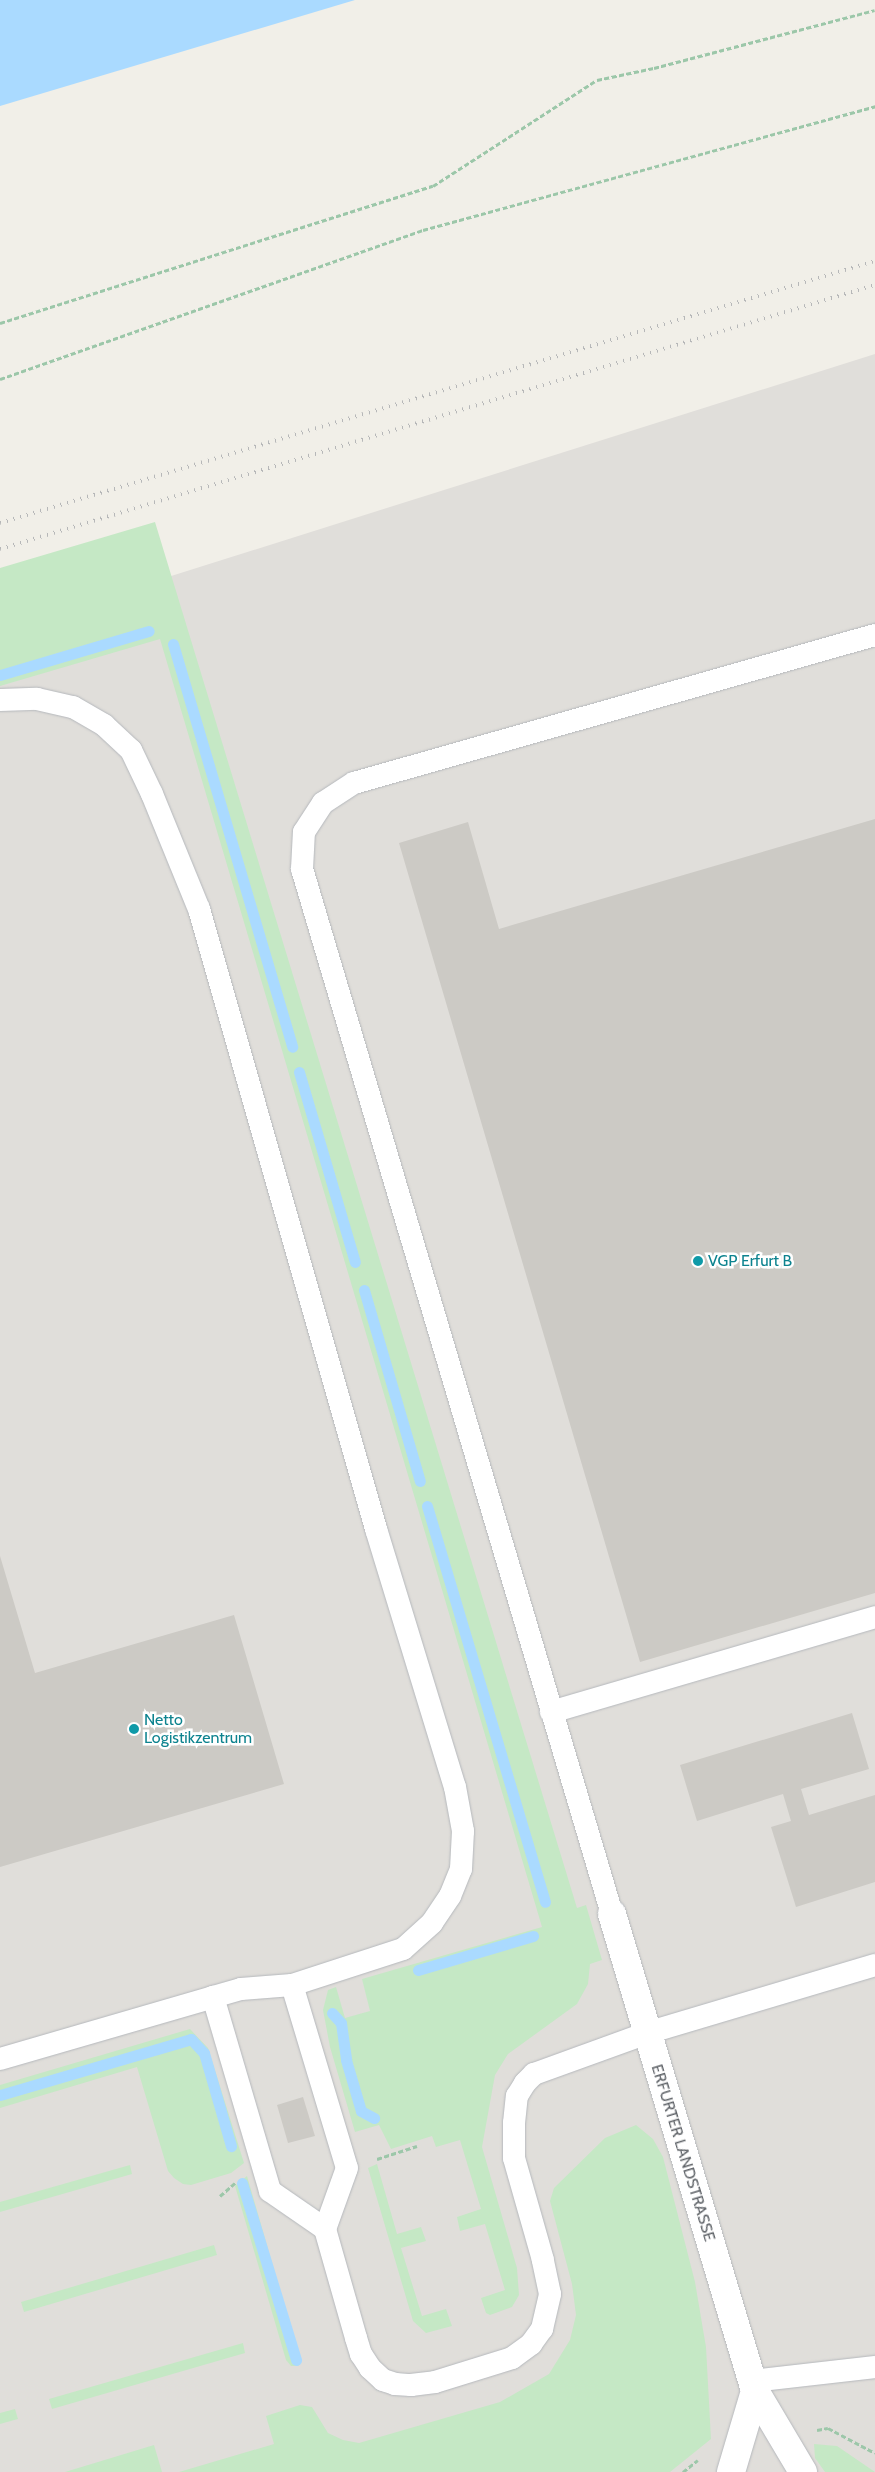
<!DOCTYPE html>
<style>
body{margin:0}
#map{position:relative;width:875px;height:2472px;overflow:hidden;background:#f1efe8;font-family:Cabin,sans-serif}
div>[style]{position:absolute}
.industrial>*{inset:0;background:#e0deda}
.green>*{inset:0;background:#c5e8c5}
.water>*{inset:0;background:#aadaff}
.stream>*{height:11px;margin:-5.5px;padding:0 5.5px;transform-origin:5.5px;border-radius:5.5px;background:#aadaff}
.building>*{inset:0;background:#cccac5}
.path>*{height:3px;margin-top:-1.5px;transform-origin:0;background:repeating-linear-gradient(90deg,#9cc7a9 0 5px,transparent 0 7.5px)}
.roads{filter:drop-shadow(0 0 1px #b5b8bc) drop-shadow(0 0 1px #b5b8bc)}
.lane>*{height:22px;margin:-11px;padding:0 11px;transform-origin:11px;border-radius:11px;background:#fff}
.street>*{height:28px;margin:-14px;padding:0 14px;transform-origin:14px;border-radius:14px;background:#fff}
.rail>*{height:4px;margin-top:-2px;transform-origin:0;background:repeating-linear-gradient(90deg,#b6b7b8 0 1px,transparent 0 7px)}
.dots>*{width:14px;height:14px;translate:-50% -50%;box-sizing:border-box;border:2px solid #fff;border-radius:50%}
span{translate:-50% -50%;white-space:nowrap;text-align:center;line-height:1.15;-webkit-text-stroke:5px #fff;paint-order:stroke}
.culture-label{font-size:16px;color:#0d838f}
.left{translate:0 -50%;text-align:left}
.street-label{font-size:16px;color:#5f6368}
</style>
<div id="map">
<div class="industrial">
<div style="clip-path:polygon(875px 354px,875px 2472px,0 2472px,0 630px)"></div>
</div>
<div class="green">
<div style="clip-path:polygon(155px 522px,577px 1908px,586px 1905px,602px 1960px,590px 1964px,588px 1984px,577px 2004px,508px 2054px,495px 2075px,482px 2147px,517px 2268px,519px 2295px,512px 2307px,490px 2315px,486px 2313px,481px 2298px,505px 2290px,485px 2224px,460px 2231px,457px 2217px,481px 2209px,460px 2140px,436px 2147px,432px 2136px,391px 2149px,379px 2125px,355px 2132px,330px 2047px,323px 2010px,328px 1990px,336px 1987px,345px 2018px,370px 2011px,362px 1979px,542px 1927px,160px 639px,0 686px,0 568px)"></div>
<div style="clip-path:polygon(190px 2029px,208px 2048px,244px 2163px,231px 2173px,191px 2185px,183px 2184px,174px 2178px,168px 2171px,137px 2067px,0 2108px,0 2085px)"></div>
<div style="clip-path:polygon(636px 2125px,653px 2139px,663px 2157px,695px 2282px,706px 2347px,711px 2439px,670px 2472px,179px 2472px,274px 2444px,266px 2416px,300px 2405px,312px 2407px,328px 2433px,343px 2440px,359px 2443px,500px 2402px,549px 2374px,570px 2340px,576px 2315px,572px 2284px,550px 2201px,554px 2188px,605px 2138px)"></div>
<div style="clip-path:polygon(377px 2164px,397px 2234px,421px 2227px,426px 2241px,401px 2248px,422px 2316px,446px 2309px,452px 2326px,426px 2333px,413px 2321px,368px 2168px)"></div>
<div style="clip-path:polygon(130px 2165px,132px 2174px,0 2212px,0 2202px)"></div>
<div style="clip-path:polygon(247px 2176px,301px 2363px,298px 2366px,291px 2366px,286px 2360px,235px 2186px)"></div>
<div style="clip-path:polygon(214px 2245px,217px 2255px,24px 2312px,21px 2302px)"></div>
<div style="clip-path:polygon(243px 2343px,245px 2353px,52px 2409px,49px 2399px)"></div>
<div style="clip-path:polygon(15px 2409px,18px 2419px,0 2424px,0 2413px)"></div>
<div style="clip-path:polygon(814px 2444px,837px 2446px,875px 2472px,825px 2472px,815px 2458px)"></div>
<div style="clip-path:polygon(154px 2445px,162px 2472px,65px 2472px)"></div>
</div>
<div class="water">
<div style="clip-path:polygon(0 0,355px 0,0 106px)"></div>
</div>
<div class="stream">
<div style="left:173px;top:644px;width:420px;rotate:73.5deg"></div>
<div style="left:0;top:675px;width:155px;rotate:-16.5deg"></div>
<div style="left:299px;top:1072px;width:198px;rotate:73.6deg"></div>
<div style="left:364px;top:1290px;width:199px;rotate:73.7deg"></div>
<div style="left:427px;top:1506px;width:413px;rotate:73.4deg"></div>
<div style="left:418px;top:1970px;width:120px;rotate:-16.5deg"></div>
<div style="left:332px;top:2013px;width:13px;rotate:48deg"></div>
<div style="left:341px;top:2023px;width:37px;rotate:82deg"></div>
<div style="left:346px;top:2060px;width:53px;rotate:73.6deg"></div>
<div style="left:361px;top:2111px;width:15px;rotate:28deg"></div>
<div style="left:0;top:2095px;width:199px;rotate:-16.3deg"></div>
<div style="left:191px;top:2039px;width:19px;rotate:47deg"></div>
<div style="left:204px;top:2053px;width:97px;rotate:73.8deg"></div>
<div style="left:242px;top:2183px;width:185px;rotate:73deg"></div>
</div>
<div class="building">
<div style="clip-path:polygon(875px 819px,875px 1593px,640px 1662px,399px 843px,468px 822px,499px 929px)"></div>
<div style="clip-path:polygon(0 1556px,35px 1673px,234px 1615px,284px 1784px,0 1867px)"></div>
<div style="clip-path:polygon(852px 1713px,869px 1769px,801px 1789px,809px 1815px,875px 1795px,875px 1882px,796px 1907px,771px 1827px,791px 1821px,783px 1794px,697px 1821px,680px 1765px)"></div>
<div style="clip-path:polygon(303px 2097px,315px 2136px,288px 2143px,277px 2105px)"></div>
</div>
<div class="path">
<div style="left:0;top:323px;width:454px;rotate:-17.6deg"></div>
<div style="left:433px;top:186px;width:195px;rotate:-32.9deg"></div>
<div style="left:597px;top:80px;width:58px;rotate:-11.9deg"></div>
<div style="left:654px;top:68px;width:228px;rotate:-14.7deg"></div>
<div style="left:0;top:379px;width:448px;rotate:-19.4deg"></div>
<div style="left:423px;top:230px;width:469px;rotate:-15.3deg"></div>
<div style="left:377px;top:2159px;width:42px;rotate:-18deg"></div>
<div style="left:220px;top:2196px;width:20px;rotate:-41deg"></div>
<div style="left:817px;top:2430px;width:11px;rotate:-10deg"></div>
<div style="left:828px;top:2428px;width:53px;rotate:28deg"></div>
<div style="left:683px;top:2472px;width:19px;rotate:-39deg"></div>
</div>
<div class="roads">
<div class="lane">
<div style="left:0;top:700px;width:37px;rotate:-2deg"></div>
<div style="left:37px;top:699px;width:37px;rotate:13deg"></div>
<div style="left:73px;top:707px;width:36px;rotate:30deg"></div>
<div style="left:104px;top:725px;width:37px;rotate:43deg"></div>
<div style="left:131px;top:750px;width:49px;rotate:64.5deg"></div>
<div style="left:152px;top:794px;width:124px;rotate:67.8deg"></div>
<div style="left:199px;top:909px;width:645px;rotate:74.07deg"></div>
<div style="left:376px;top:1529px;width:270px;rotate:73deg"></div>
<div style="left:455px;top:1787px;width:45px;rotate:79.7deg"></div>
<div style="left:463px;top:1831px;width:38px;rotate:93deg"></div>
<div style="left:461px;top:1869px;width:29px;rotate:112deg"></div>
<div style="left:450px;top:1896px;width:32px;rotate:124deg"></div>
<div style="left:432px;top:1923px;width:39px;rotate:138deg"></div>
<div style="left:403px;top:1949px;width:117px;rotate:162deg"></div>
<div style="left:292px;top:1985px;width:191px;rotate:73.3deg"></div>
<div style="left:347px;top:2168px;width:65px;rotate:109.8deg"></div>
<div style="left:325px;top:2229px;width:113px;rotate:74.1deg"></div>
<div style="left:356px;top:2338px;width:17px;rotate:73deg"></div>
<div style="left:361px;top:2354px;width:17px;rotate:57deg"></div>
<div style="left:370px;top:2368px;width:18px;rotate:43deg"></div>
<div style="left:383px;top:2380px;width:13px;rotate:18deg"></div>
<div style="left:395px;top:2384px;width:16px;rotate:4deg"></div>
<div style="left:411px;top:2385px;width:24px;rotate:-7deg"></div>
<div style="left:435px;top:2382px;width:81px;rotate:-17.3deg"></div>
<div style="left:512px;top:2358px;width:24px;rotate:-36deg"></div>
<div style="left:531px;top:2344px;width:19px;rotate:-54deg"></div>
<div style="left:542px;top:2329px;width:36px;rotate:-77deg"></div>
<div style="left:550px;top:2294px;width:35px;rotate:-102deg"></div>
<div style="left:543px;top:2260px;width:106px;rotate:-105.9deg"></div>
<div style="left:514px;top:2158px;width:35px;rotate:-90deg"></div>
<div style="left:514px;top:2123px;width:27px;rotate:-84deg"></div>
<div style="left:517px;top:2096px;width:15px;rotate:-58deg"></div>
<div style="left:525px;top:2083px;width:13px;rotate:-45deg"></div>
<div style="left:534px;top:2074px;width:120px;rotate:-19.9deg"></div>
<div style="left:647px;top:2033px;width:238px;rotate:-16.6deg"></div>
<div style="left:551px;top:1712px;width:338px;rotate:-16.3deg"></div>
<div style="left:612px;top:1914px;width:1090px;rotate:-106.52deg"></div>
<div style="left:302px;top:869px;width:37px;rotate:-87deg"></div>
<div style="left:304px;top:832px;width:35px;rotate:-57deg"></div>
<div style="left:323px;top:803px;width:37px;rotate:-33deg"></div>
<div style="left:354px;top:783px;width:542px;rotate:-15.86deg"></div>
<div style="left:213px;top:1997px;width:29px;rotate:-16deg"></div>
<div style="left:241px;top:1989px;width:51px;rotate:-4.5deg"></div>
<div style="left:0;top:2059px;width:222px;rotate:-16.2deg"></div>
<div style="left:213px;top:1997px;width:202px;rotate:73.6deg"></div>
<div style="left:270px;top:2191px;width:67px;rotate:34.6deg"></div>
<div style="left:752px;top:2381px;width:124px;rotate:-6.5deg"></div>
</div>
<div class="street">
<div style="left:612px;top:1914px;width:498px;rotate:73.3deg"></div>
<div style="left:755px;top:2391px;width:94px;rotate:59.3deg"></div>
<div style="left:731px;top:2472px;width:84px;rotate:-73.5deg"></div>
</div>
</div>
<div class="rail">
<div style="left:0;top:523px;width:913px;rotate:-16.67deg"></div>
<div style="left:0;top:549px;width:914px;rotate:-16.79deg"></div>
</div>
<div class="dots">
<div style="left:698px;top:1261px;background:#0f9aa8"></div>
<div style="left:134px;top:1729px;background:#0f9aa8"></div>
</div>
<div class="culture-label">
<span class="left" style="left:708px;top:1261px">VGP Erfurt B</span>
<span class="left" style="left:144px;top:1729px">Netto<br>Logistikzentrum</span>
</div>
<div class="street-label">
<span style="left:683px;top:2153px;rotate:73deg">ERFURTER LANDSTRASSE</span>
</div>
</div>
